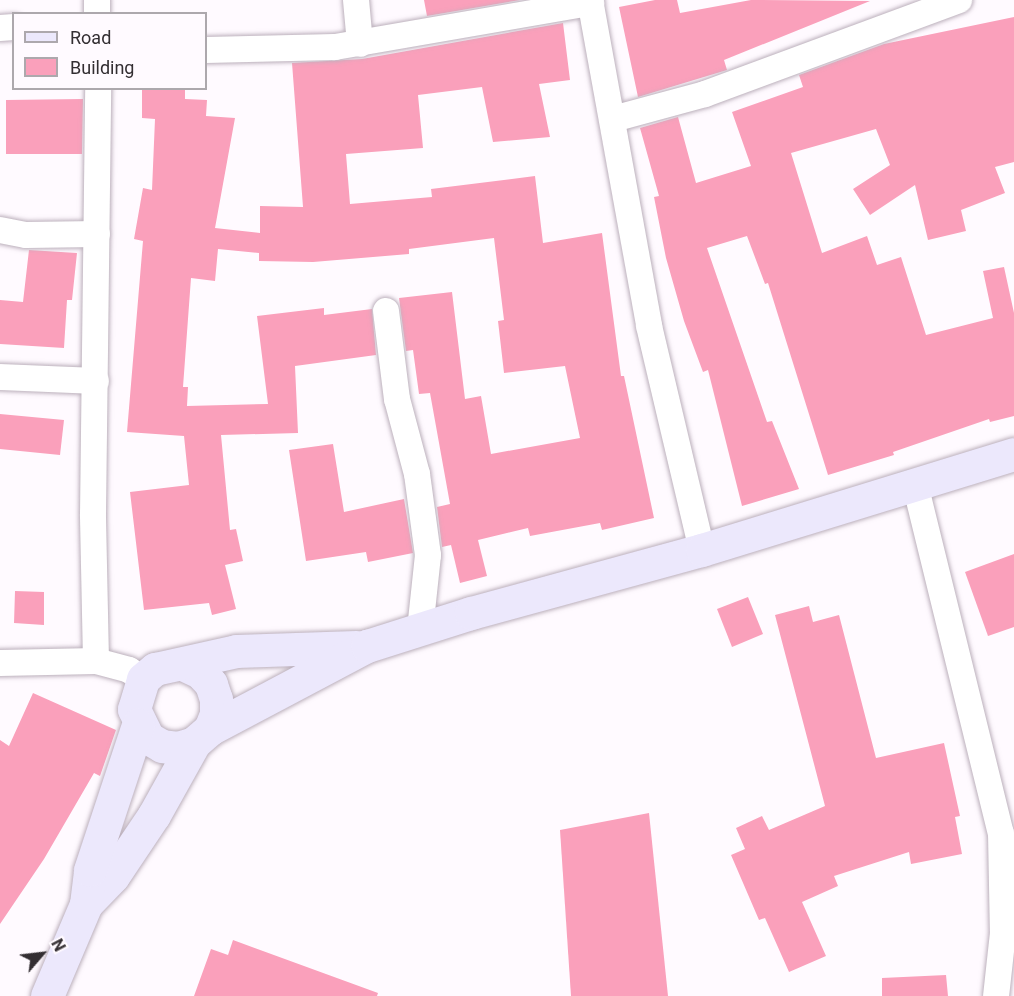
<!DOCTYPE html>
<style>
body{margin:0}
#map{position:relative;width:1014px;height:996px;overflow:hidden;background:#fffaff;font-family:Roboto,sans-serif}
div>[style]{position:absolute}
.building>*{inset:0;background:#faa0bb}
.roads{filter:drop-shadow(0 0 2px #bcb0bc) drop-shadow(0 0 2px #bcb0bc)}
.street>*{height:26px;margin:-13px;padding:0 13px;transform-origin:13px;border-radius:13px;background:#fff}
.secondary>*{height:33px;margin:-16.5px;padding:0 16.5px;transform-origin:16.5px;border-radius:16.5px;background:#ece8fc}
span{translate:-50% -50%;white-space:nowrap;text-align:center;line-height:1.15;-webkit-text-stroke:4.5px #fffaff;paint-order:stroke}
.legend{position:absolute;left:12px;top:12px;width:195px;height:78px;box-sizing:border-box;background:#fffaff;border:2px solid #ada8ad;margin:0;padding:8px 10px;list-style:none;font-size:18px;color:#332e32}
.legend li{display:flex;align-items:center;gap:12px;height:30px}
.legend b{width:30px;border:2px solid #ada8ad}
.north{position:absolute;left:12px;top:924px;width:60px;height:60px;-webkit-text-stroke:4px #fffaff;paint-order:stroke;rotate:62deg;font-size:16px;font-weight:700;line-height:24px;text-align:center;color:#332e32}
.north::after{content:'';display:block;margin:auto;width:21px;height:27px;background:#332e32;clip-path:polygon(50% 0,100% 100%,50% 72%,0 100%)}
</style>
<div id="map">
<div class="building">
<div style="clip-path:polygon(424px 0,520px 0,427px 16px)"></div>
<div style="clip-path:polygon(655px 0,677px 0,680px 13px,751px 0,870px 1px,724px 60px,727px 70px,638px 97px,619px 7px)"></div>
<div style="clip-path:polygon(1014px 17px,1014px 162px,995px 167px,1005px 193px,961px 210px,966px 231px,928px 240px,915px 185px,870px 215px,853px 189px,890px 165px,876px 129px,791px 153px,822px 253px,867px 236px,877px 265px,901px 257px,926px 335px,993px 318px,983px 271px,1004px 267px,1014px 313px,1014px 416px,990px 422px,989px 419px,893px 452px,894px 455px,828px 475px,768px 283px,765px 284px,747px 236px,707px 248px,767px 422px,772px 421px,799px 489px,742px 506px,708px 370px,703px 372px,684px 321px,666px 258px,654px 197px,659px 196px,640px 128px,678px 117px,696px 183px,751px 166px,732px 112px,803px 87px,799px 75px,884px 44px)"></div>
<div style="clip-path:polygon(563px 23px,570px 80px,539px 84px,550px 137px,493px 142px,482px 87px,418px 95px,423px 148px,346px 154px,350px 204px,432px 197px,431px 189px,535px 176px,543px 243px,602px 233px,621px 376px,624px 376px,654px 518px,602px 530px,600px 523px,530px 536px,528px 528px,478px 540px,487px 576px,460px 583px,451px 545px,442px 547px,437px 507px,450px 504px,430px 393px,419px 394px,413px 350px,406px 351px,399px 298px,452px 292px,465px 399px,481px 396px,491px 454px,580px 438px,565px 366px,504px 373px,498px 321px,504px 320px,494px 238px,409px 249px,409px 254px,313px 262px,259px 261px,259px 253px,218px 249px,215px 281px,191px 278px,183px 387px,188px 387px,187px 406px,268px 404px,257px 316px,324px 308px,324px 315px,372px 309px,376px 355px,295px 366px,298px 433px,221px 435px,230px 530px,236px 529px,243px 561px,225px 565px,236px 609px,212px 615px,209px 603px,144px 610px,130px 492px,189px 485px,184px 436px,127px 432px,143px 241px,134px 239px,143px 188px,152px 190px,155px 119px,142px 118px,142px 88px,185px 88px,185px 99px,207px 100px,206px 116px,235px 118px,215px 228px,260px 233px,260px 206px,303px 207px,292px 63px,362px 59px)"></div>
<div style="clip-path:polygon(83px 99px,82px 154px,6px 154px,6px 100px)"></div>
<div style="clip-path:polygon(29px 250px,77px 253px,72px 300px,67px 300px,64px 348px,0 344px,0 300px,23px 302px)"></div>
<div style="clip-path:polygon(0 414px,64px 420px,60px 455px,0 449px)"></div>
<div style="clip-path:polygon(333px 444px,344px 512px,404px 499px,413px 553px,368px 562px,366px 552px,306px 561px,289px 450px)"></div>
<div style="clip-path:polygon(1014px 554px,1014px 627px,988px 636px,965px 572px)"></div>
<div style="clip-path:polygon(15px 591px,44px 592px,44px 625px,14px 623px)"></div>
<div style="clip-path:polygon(748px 597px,763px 634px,732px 647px,717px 609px)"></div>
<div style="clip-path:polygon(809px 606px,813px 622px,839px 615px,876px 758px,944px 743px,960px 816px,955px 817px,962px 854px,911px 864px,909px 852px,834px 876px,838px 886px,802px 902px,826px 956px,789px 972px,765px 918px,759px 920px,731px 855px,745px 849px,736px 828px,762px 816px,769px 830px,825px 806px,775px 615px)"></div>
<div style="clip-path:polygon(33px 693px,116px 730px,100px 776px,94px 773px,44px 859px,0 924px,0 740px,9px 746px)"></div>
<div style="clip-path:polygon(649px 813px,668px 996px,571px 996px,560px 830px)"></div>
<div style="clip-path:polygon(233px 940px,378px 993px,377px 996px,194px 996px,211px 949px,228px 955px)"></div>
<div style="clip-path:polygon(946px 975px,948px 996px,882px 996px,882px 978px)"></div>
</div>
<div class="roads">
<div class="street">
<div style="left:356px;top:0;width:44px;rotate:84.8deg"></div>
<div style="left:590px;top:0;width:331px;rotate:79.7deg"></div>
<div style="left:649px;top:326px;width:230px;rotate:76.7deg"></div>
<div style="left:97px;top:14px;width:14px;rotate:-90deg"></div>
<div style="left:0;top:28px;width:14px;rotate:-4deg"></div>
<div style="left:206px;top:50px;width:129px;rotate:-1.3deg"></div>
<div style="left:335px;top:47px;width:260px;rotate:-9.8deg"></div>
<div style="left:613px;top:119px;width:95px;rotate:-15.2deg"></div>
<div style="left:705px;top:94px;width:271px;rotate:-20.3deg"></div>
<div style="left:0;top:230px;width:26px;rotate:11deg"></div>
<div style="left:26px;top:235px;width:71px;rotate:-0.8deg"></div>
<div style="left:386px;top:311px;width:89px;rotate:82.9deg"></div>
<div style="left:397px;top:399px;width:78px;rotate:75.1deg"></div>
<div style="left:417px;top:474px;width:82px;rotate:82.3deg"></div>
<div style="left:428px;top:555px;width:75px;rotate:96.1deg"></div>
<div style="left:0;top:377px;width:96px;rotate:2.4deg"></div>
<div style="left:915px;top:484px;width:359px;rotate:76.2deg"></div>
<div style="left:1001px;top:833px;width:100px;rotate:88.9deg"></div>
<div style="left:1003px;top:933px;width:63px;rotate:96.3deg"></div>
<div style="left:96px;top:661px;width:147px;rotate:-91.2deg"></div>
<div style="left:93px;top:514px;width:426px;rotate:-89.3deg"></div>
<div style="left:0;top:663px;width:96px;rotate:-1.2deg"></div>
<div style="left:96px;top:661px;width:34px;rotate:15deg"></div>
<div style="left:129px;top:670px;width:17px;rotate:33deg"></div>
</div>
<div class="secondary">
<div style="left:185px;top:665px;width:17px;rotate:25deg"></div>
<div style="left:200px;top:672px;width:16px;rotate:47deg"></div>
<div style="left:211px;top:684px;width:16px;rotate:72deg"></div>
<div style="left:216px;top:699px;width:15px;rotate:90deg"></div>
<div style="left:216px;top:714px;width:16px;rotate:112deg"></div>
<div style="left:210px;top:729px;width:21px;rotate:139deg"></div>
<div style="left:194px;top:743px;width:17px;rotate:163deg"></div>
<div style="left:178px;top:748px;width:16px;rotate:-173deg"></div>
<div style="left:162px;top:746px;width:16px;rotate:-150deg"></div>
<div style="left:148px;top:738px;width:32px;rotate:-116deg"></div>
<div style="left:134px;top:709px;width:31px;rotate:-73deg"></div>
<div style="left:143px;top:679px;width:16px;rotate:-40deg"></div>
<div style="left:155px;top:669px;width:83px;rotate:-12.5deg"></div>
<div style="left:236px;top:651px;width:120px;rotate:-1.9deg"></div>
<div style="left:210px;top:729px;width:178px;rotate:-27.9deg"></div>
<div style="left:367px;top:646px;width:109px;rotate:-17.6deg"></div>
<div style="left:471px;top:613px;width:239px;rotate:-15.3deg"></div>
<div style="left:702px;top:550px;width:326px;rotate:-17.1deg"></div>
<div style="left:86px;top:904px;width:39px;rotate:-46deg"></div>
<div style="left:113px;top:876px;width:73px;rotate:-56.1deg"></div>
<div style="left:154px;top:815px;width:82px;rotate:-60.9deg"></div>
<div style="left:47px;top:996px;width:100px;rotate:-67deg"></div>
<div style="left:86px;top:904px;width:34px;rotate:-83deg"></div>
<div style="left:90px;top:870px;width:153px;rotate:-71.7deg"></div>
</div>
</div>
<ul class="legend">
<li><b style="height:8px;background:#ece8fc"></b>Road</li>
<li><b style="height:16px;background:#faa0bb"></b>Building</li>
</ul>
<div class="north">N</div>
</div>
